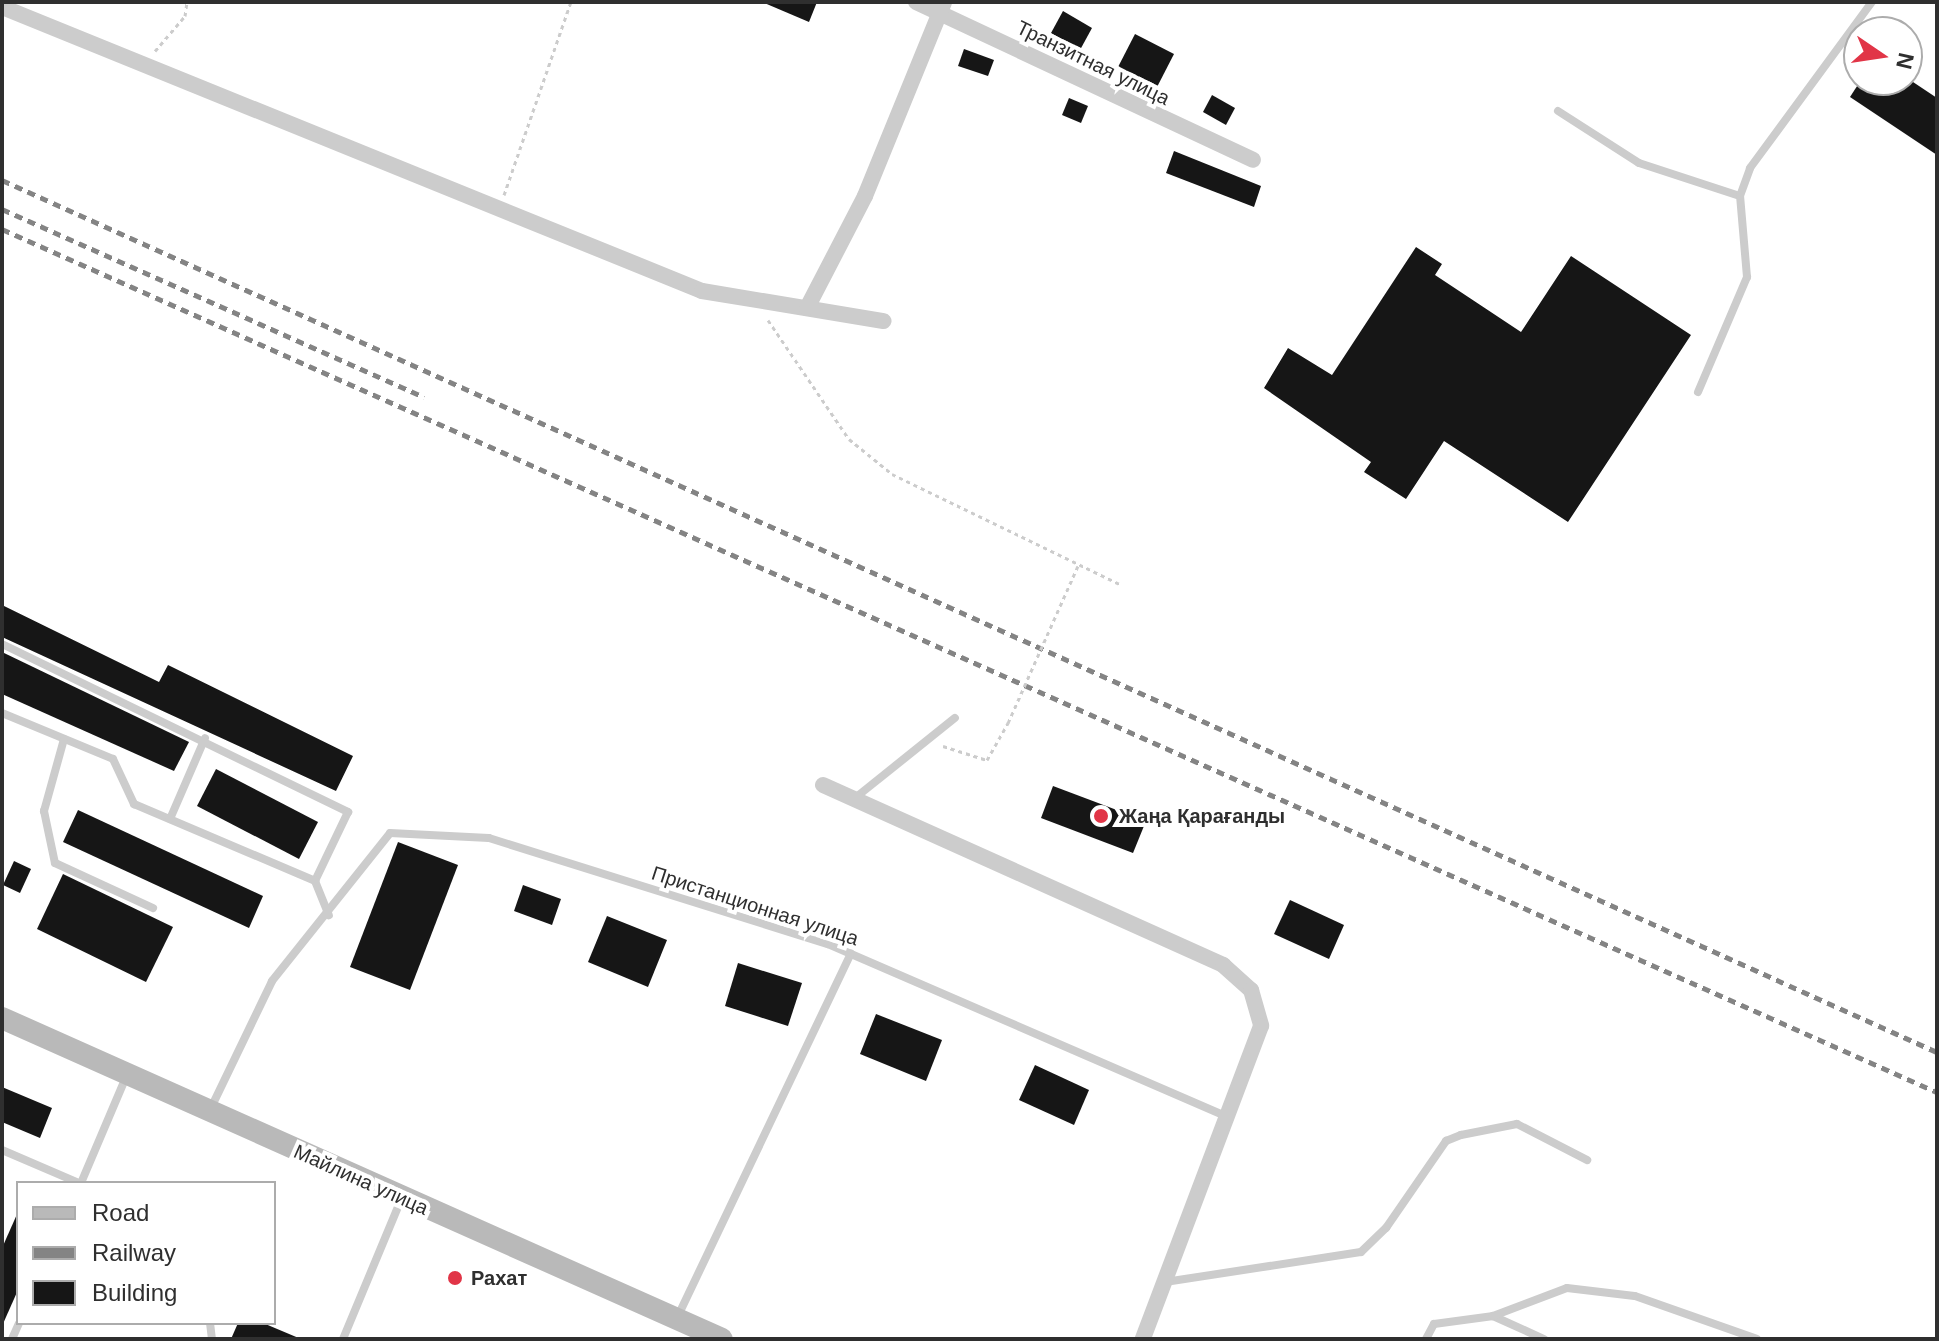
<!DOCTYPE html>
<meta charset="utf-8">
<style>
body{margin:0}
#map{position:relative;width:1939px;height:1341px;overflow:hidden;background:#fff;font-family:Arial,sans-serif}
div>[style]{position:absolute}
.building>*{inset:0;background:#161616}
.path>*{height:3px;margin-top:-1.5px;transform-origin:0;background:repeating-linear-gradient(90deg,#ccc 0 4px,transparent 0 8px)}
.lane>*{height:8px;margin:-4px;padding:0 4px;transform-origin:4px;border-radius:4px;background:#ccc}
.street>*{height:16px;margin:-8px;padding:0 8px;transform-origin:8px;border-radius:8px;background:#ccc}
.secondary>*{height:22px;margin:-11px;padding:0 11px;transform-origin:11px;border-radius:11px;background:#b9b9b9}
.rail>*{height:5px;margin-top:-2.5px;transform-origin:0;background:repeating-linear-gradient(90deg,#848484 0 8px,transparent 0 14px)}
.path-bridge>*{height:3px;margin-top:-1.5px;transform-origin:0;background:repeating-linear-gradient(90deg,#ccc 0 4px,transparent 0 8px)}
.dots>*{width:22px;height:22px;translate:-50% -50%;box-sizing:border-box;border:4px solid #fff;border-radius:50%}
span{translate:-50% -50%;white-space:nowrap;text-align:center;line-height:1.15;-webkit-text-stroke:8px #fff;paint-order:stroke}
.street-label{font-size:20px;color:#2f2f2f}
.poi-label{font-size:20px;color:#2f2f2f;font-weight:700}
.left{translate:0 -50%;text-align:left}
.frame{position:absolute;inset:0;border:4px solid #2f2f2f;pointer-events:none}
.legend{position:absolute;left:16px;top:1181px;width:260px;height:144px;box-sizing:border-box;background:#fff;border:2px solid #acacac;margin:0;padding:10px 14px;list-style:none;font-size:24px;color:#2f2f2f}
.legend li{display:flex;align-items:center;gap:16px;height:40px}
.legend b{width:40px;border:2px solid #acacac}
.north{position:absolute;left:1843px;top:16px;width:80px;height:80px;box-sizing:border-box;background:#fff;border:2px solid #acacac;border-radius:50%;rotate:103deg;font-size:22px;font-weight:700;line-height:32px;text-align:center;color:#2f2f2f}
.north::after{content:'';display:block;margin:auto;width:28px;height:36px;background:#e13547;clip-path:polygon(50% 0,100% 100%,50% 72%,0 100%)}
</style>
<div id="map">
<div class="building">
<div style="clip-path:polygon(762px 2px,817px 2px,809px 22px)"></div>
<div style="clip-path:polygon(1063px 11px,1092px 28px,1080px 50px,1051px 33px)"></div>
<div style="clip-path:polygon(1135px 34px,1174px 54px,1156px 89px,1117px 69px)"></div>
<div style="clip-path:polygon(964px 49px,994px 60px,988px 76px,958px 66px)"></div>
<div style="clip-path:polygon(1861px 80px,1910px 80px,1937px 98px,1937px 155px,1850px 97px)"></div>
<div style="clip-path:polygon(1212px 95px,1235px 108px,1226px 125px,1203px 112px)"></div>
<div style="clip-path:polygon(1069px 98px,1088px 106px,1081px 123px,1062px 115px)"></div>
<div style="clip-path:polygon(1174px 151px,1261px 186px,1254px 207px,1166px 173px)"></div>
<div style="clip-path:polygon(1416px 247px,1442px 264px,1435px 275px,1521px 332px,1571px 256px,1691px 335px,1568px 522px,1444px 441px,1406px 499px,1364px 472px,1371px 462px,1264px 388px,1288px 348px,1332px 375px)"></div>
<div style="clip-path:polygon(2px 605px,159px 682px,168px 665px,353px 756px,336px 791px,2px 637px)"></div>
<div style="clip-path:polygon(2px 652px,189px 742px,174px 771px,2px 694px)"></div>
<div style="clip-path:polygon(216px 769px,318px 822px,299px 859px,197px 806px)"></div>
<div style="clip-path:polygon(1053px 786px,1146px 821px,1133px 853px,1041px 818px)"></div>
<div style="clip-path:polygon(78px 810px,263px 896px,249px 928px,63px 842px)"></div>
<div style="clip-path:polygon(398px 842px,458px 865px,410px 990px,350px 967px)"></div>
<div style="clip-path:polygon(14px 861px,31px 869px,20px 893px,3px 885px)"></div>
<div style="clip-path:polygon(63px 874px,173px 927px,146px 982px,37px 929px)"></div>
<div style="clip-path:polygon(523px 885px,561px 899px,552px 925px,514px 911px)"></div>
<div style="clip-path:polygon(1290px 900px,1344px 925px,1329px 959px,1274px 934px)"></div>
<div style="clip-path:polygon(607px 916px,667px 940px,648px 987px,588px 962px)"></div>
<div style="clip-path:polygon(738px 963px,802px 983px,788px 1026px,725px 1006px)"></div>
<div style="clip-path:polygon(876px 1014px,942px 1040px,926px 1081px,860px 1054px)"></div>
<div style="clip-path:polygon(1035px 1065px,1089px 1090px,1074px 1125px,1019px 1100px)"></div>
<div style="clip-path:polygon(2px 1087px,52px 1108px,40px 1138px,2px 1122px)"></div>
<div style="clip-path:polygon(18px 1212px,18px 1290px,2px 1326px,2px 1248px)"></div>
<div style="clip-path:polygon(238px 1323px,263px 1323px,301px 1339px,231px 1339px)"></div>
</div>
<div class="path">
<div style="left:155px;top:51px;width:46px;rotate:-49.4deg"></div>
<div style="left:185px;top:16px;width:14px;rotate:-82deg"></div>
<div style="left:504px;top:195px;width:204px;rotate:-70.9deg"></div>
<div style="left:768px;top:320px;width:144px;rotate:55.8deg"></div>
<div style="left:849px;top:439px;width:55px;rotate:39.1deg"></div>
<div style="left:892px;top:474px;width:253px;rotate:25.8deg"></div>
<div style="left:943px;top:746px;width:46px;rotate:17.7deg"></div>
<div style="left:987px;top:760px;width:43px;rotate:-60.4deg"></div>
</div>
<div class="lane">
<div style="left:1558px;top:111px;width:96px;rotate:32.7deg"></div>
<div style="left:1639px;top:163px;width:106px;rotate:18.1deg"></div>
<div style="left:1698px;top:392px;width:125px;rotate:-66.9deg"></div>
<div style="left:1747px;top:277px;width:81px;rotate:-94.9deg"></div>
<div style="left:1740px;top:196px;width:30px;rotate:-70deg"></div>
<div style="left:1750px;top:168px;width:206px;rotate:-53.7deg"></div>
<div style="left:2px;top:644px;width:385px;rotate:25.9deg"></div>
<div style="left:348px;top:812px;width:76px;rotate:115.6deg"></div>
<div style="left:2px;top:713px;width:120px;rotate:22.5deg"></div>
<div style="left:113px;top:759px;width:50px;rotate:65deg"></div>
<div style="left:134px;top:804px;width:197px;rotate:23deg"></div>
<div style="left:315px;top:881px;width:37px;rotate:68deg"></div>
<div style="left:64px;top:739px;width:75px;rotate:105.5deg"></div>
<div style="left:44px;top:811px;width:53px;rotate:78.1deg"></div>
<div style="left:55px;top:863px;width:108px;rotate:24.7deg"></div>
<div style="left:855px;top:798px;width:128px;rotate:-38.7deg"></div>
<div style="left:170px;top:819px;width:88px;rotate:-66.6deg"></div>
<div style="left:210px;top:1110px;width:143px;rotate:-64.3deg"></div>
<div style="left:272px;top:981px;width:189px;rotate:-51.4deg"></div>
<div style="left:390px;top:833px;width:99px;rotate:2.9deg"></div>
<div style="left:489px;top:838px;width:355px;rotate:17.4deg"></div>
<div style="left:828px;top:944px;width:435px;rotate:23.4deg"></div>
<div style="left:2px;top:1150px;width:84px;rotate:23.2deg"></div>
<div style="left:81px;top:1183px;width:115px;rotate:-67deg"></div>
<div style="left:1165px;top:1282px;width:198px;rotate:-8.7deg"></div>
<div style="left:1361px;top:1252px;width:35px;rotate:-44deg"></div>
<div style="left:1386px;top:1228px;width:106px;rotate:-55.4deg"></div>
<div style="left:1446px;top:1141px;width:16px;rotate:-22deg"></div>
<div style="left:1461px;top:1135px;width:57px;rotate:-11.1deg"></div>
<div style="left:1517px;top:1124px;width:79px;rotate:27.2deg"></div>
<div style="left:1493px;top:1316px;width:56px;rotate:24.3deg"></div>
<div style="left:677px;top:1318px;width:404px;rotate:-64.5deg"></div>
<div style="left:210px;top:1323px;width:16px;rotate:83deg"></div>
<div style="left:12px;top:1339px;width:17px;rotate:-66deg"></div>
<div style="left:343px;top:1339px;width:151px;rotate:-67.4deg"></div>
<div style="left:1426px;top:1339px;width:17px;rotate:-62deg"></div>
<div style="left:1434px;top:1324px;width:60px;rotate:-7.7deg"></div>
<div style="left:1493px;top:1316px;width:79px;rotate:-20.7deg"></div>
<div style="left:1567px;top:1288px;width:68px;rotate:6.7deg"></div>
<div style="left:1635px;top:1296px;width:129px;rotate:19.4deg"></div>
</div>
<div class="street">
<div style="left:916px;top:2px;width:372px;rotate:25.1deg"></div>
<div style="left:2px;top:7px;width:755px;rotate:22.08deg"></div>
<div style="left:702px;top:291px;width:184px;rotate:9.4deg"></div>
<div style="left:807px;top:308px;width:126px;rotate:-62.6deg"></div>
<div style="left:865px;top:196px;width:209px;rotate:-67.8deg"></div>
<div style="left:823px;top:785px;width:439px;rotate:24.2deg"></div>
<div style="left:1223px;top:965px;width:38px;rotate:42deg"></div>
<div style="left:1251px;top:990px;width:37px;rotate:74deg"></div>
<div style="left:1261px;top:1026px;width:335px;rotate:110.7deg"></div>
</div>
<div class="secondary">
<div style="left:2px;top:1018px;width:788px;rotate:24.03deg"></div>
</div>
<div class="rail">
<div style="left:2px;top:180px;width:2122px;rotate:24.26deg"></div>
<div style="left:2px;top:209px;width:462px;rotate:24deg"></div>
<div style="left:2px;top:229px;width:2119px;rotate:24.04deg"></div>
</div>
<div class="path-bridge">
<div style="left:1008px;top:723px;width:172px;rotate:-66deg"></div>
</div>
<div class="dots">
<div style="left:1101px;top:816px;background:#e13547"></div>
<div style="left:455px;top:1278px;background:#e13547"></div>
</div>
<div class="street-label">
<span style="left:1093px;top:63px;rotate:26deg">Транзитная улица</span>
<span style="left:755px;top:906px;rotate:18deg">Пристанционная улица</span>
<span style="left:361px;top:1180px;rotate:24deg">Майлина улица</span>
</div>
<div class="poi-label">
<span class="left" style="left:1119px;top:816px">Жаңа Қарағанды</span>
<span class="left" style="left:471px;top:1278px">Рахат</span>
</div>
<div class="frame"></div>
<ul class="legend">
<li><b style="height:10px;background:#b9b9b9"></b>Road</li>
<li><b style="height:10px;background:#848484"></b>Railway</li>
<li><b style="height:22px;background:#161616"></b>Building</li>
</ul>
<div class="north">N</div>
</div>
